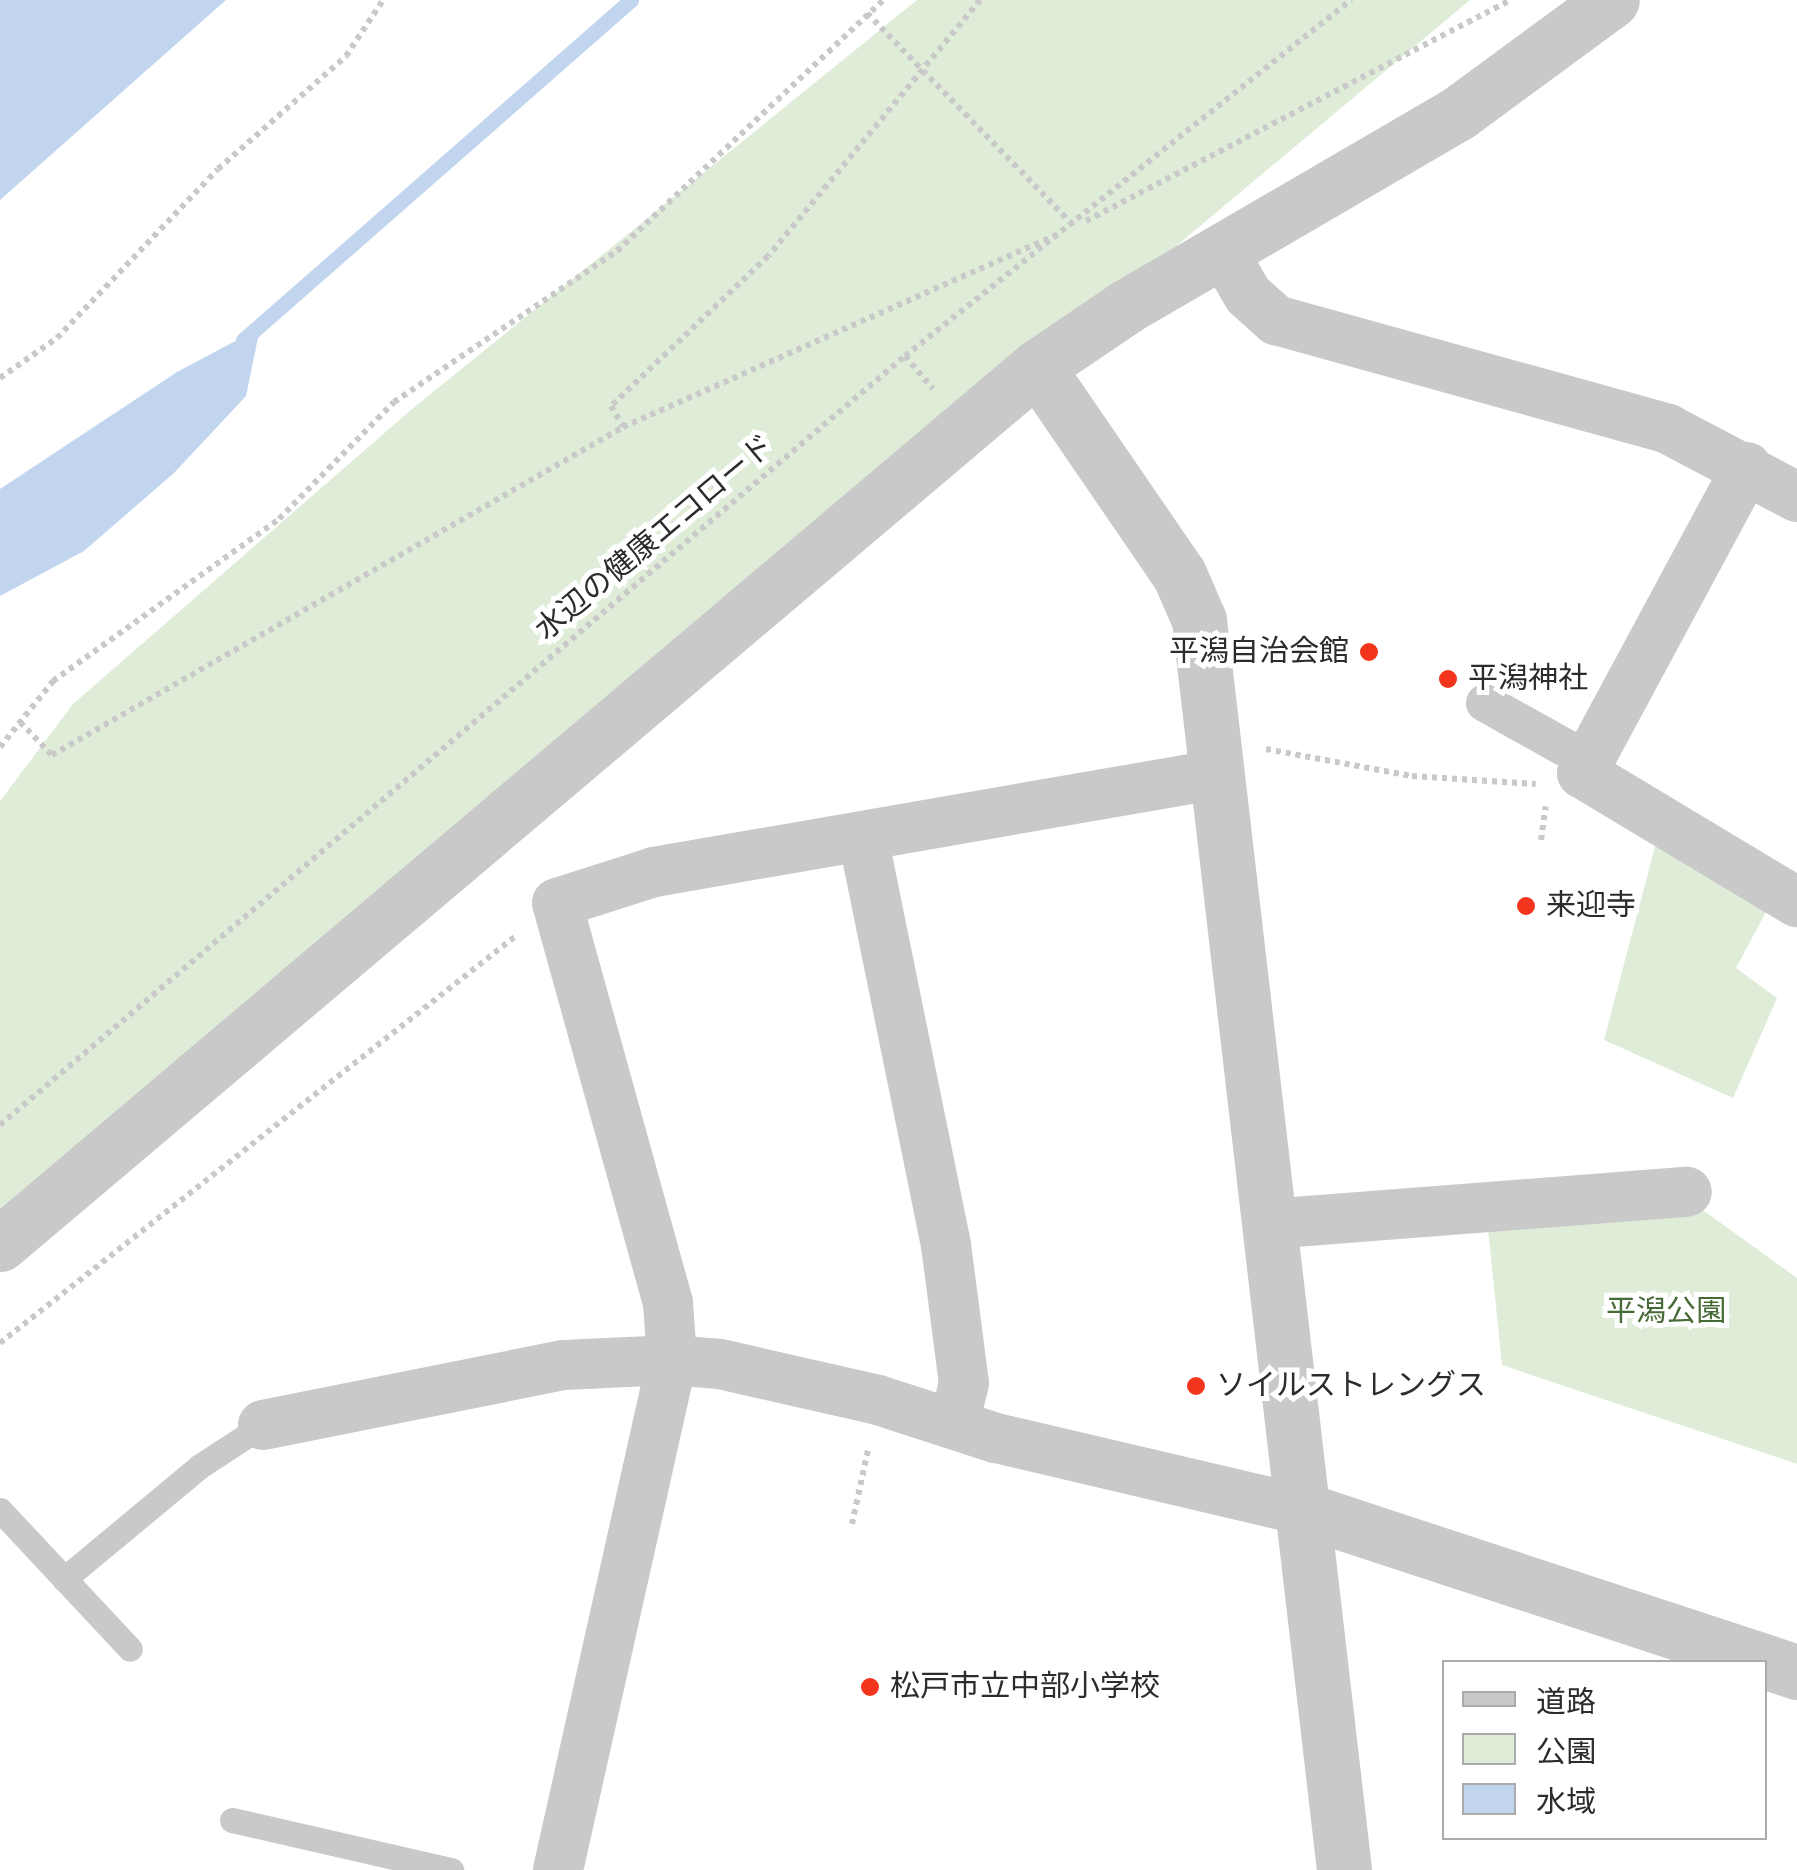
<!DOCTYPE html>
<meta charset="utf-8">
<style>
body{margin:0}
#map{position:relative;width:1797px;height:1870px;overflow:hidden;background:#fff;font-family:"Varela Round","Noto Sans JP",sans-serif}
div>[style]{position:absolute}
.green>*{inset:0;background:#dfecd8}
.water>*{inset:0;background:#c2d5ee}
.stream>*{height:15px;margin:-7.5px;padding:0 7.5px;transform-origin:7.5px;border-radius:7.5px;background:#c2d5ee}
.path>*{height:6px;margin-top:-3px;transform-origin:0;background:repeating-linear-gradient(90deg,#c9c9c9 0 5px,transparent 0 10px)}
.service>*{height:25px;margin:-12.5px;padding:0 12.5px;transform-origin:12.5px;border-radius:12.5px;background:#c9c9c9}
.pedestrian>*{height:38px;margin:-19px;padding:0 19px;transform-origin:19px;border-radius:19px;background:#c9c9c9}
.minor>*{height:50px;margin:-25px;padding:0 25px;transform-origin:25px;border-radius:25px;background:#c9c9c9}
.tertiary>*{height:55px;margin:-27.5px;padding:0 27.5px;transform-origin:27.5px;border-radius:27.5px;background:#c9c9c9}
.dots>*{width:28px;height:28px;translate:-50% -50%;box-sizing:border-box;border:5px solid #fff;border-radius:50%}
span{translate:-50% -50%;white-space:nowrap;text-align:center;line-height:1.15;-webkit-text-stroke:10px #fff;paint-order:stroke}
.street-label{font-size:30px;color:#2c2c2c}
.poi-label{font-size:30px;color:#2c2c2c}
.right{translate:-100% -50%;text-align:right}
.left{translate:0 -50%;text-align:left}
.park-label{font-size:30px;color:#466b36}
.legend{position:absolute;left:1442px;top:1660px;width:325px;height:180px;box-sizing:border-box;background:#fff;border:2px solid #ababab;margin:0;padding:12px 18px;list-style:none;font-size:30px;color:#2c2c2c}
.legend li{display:flex;align-items:center;gap:20px;height:50px}
.legend b{width:50px;border:2px solid #ababab}
</style>
<div id="map">
<div class="green">
<div style="clip-path:polygon(917px 0,1470px 0,0 1231px,0 801px,73px 704px,412px 409px)"></div>
<div style="clip-path:polygon(1657px 839px,1766px 912px,1736px 968px,1777px 998px,1733px 1098px,1604px 1040px)"></div>
<div style="clip-path:polygon(1700px 1208px,1797px 1278px,1797px 1464px,1502px 1365px,1487px 1219px)"></div>
</div>
<div class="water">
<div style="clip-path:polygon(0 0,226px 0,0 200px)"></div>
<div style="clip-path:polygon(260px 328px,246px 396px,174px 473px,84px 551px,0 596px,0 489px,177px 372px)"></div>
</div>
<div class="stream">
<div style="left:243px;top:340px;width:516px;rotate:-41.23deg"></div>
</div>
<div class="path">
<div style="left:980px;top:0;width:332px;rotate:129.6deg"></div>
<div style="left:768px;top:256px;width:217px;rotate:136.3deg"></div>
<div style="left:611px;top:406px;width:24px;rotate:60deg"></div>
<div style="left:623px;top:427px;width:479px;rotate:-23.9deg"></div>
<div style="left:867px;top:13px;width:298px;rotate:45.8deg"></div>
<div style="left:1086px;top:221px;width:479px;rotate:-27.5deg"></div>
<div style="left:905px;top:356px;width:43px;rotate:49.7deg"></div>
<div style="left:0;top:378px;width:70px;rotate:-35.1deg"></div>
<div style="left:57px;top:338px;width:233px;rotate:-46.4deg"></div>
<div style="left:218px;top:169px;width:171px;rotate:-41.4deg"></div>
<div style="left:346px;top:56px;width:67px;rotate:-56.5deg"></div>
<div style="left:20px;top:722px;width:46px;rotate:45.9deg"></div>
<div style="left:52px;top:755px;width:659px;rotate:-29.87deg"></div>
<div style="left:0;top:747px;width:85px;rotate:-51.2deg"></div>
<div style="left:53px;top:681px;width:278px;rotate:-35.6deg"></div>
<div style="left:279px;top:519px;width:164px;rotate:-45.5deg"></div>
<div style="left:394px;top:402px;width:269px;rotate:-34.1deg"></div>
<div style="left:617px;top:251px;width:366px;rotate:-43.3deg"></div>
<div style="left:1266px;top:749px;width:148px;rotate:10.5deg"></div>
<div style="left:1412px;top:776px;width:124px;rotate:3.7deg"></div>
<div style="left:1541px;top:840px;width:34px;rotate:-82deg"></div>
<div style="left:0;top:1125px;width:1188px;rotate:-40.36deg"></div>
<div style="left:905px;top:356px;width:571px;rotate:-38.6deg"></div>
<div style="left:0;top:1343px;width:659px;rotate:-38.28deg"></div>
<div style="left:852px;top:1524px;width:76px;rotate:-77.8deg"></div>
</div>
<div class="service">
<div style="left:0;top:1510px;width:190px;rotate:46.9deg"></div>
<div style="left:64px;top:1579px;width:177px;rotate:-39.7deg"></div>
<div style="left:200px;top:1466px;width:75px;rotate:-33.1deg"></div>
<div style="left:232px;top:1820px;width:225px;rotate:12.9deg"></div>
</div>
<div class="pedestrian">
<div style="left:1485px;top:703px;width:115px;rotate:29.2deg"></div>
</div>
<div class="minor">
<div style="left:1223px;top:252px;width:50px;rotate:59.8deg"></div>
<div style="left:1248px;top:295px;width:38px;rotate:42deg"></div>
<div style="left:1276px;top:320px;width:407px;rotate:15.5deg"></div>
<div style="left:1668px;top:429px;width:146px;rotate:27.8deg"></div>
<div style="left:1747px;top:467px;width:348px;rotate:118.3deg"></div>
<div style="left:1582px;top:773px;width:251px;rotate:31deg"></div>
<div style="left:863px;top:837px;width:416px;rotate:78.5deg"></div>
<div style="left:946px;top:1245px;width:139px;rotate:82.6deg"></div>
<div style="left:964px;top:1383px;width:42px;rotate:103.7deg"></div>
<div style="left:1268px;top:1224px;width:420px;rotate:-4.4deg"></div>
<div style="left:263px;top:1425px;width:306px;rotate:-11.3deg"></div>
<div style="left:563px;top:1365px;width:109px;rotate:-2.6deg"></div>
<div style="left:672px;top:1360px;width:57px;rotate:-94deg"></div>
<div style="left:668px;top:1303px;width:415px;rotate:-105.5deg"></div>
<div style="left:557px;top:903px;width:102px;rotate:-17.7deg"></div>
<div style="left:654px;top:872px;width:573px;rotate:-9.84deg"></div>
<div style="left:558px;top:1870px;width:523px;rotate:-77.4deg"></div>
<div style="left:672px;top:1360px;width:48px;rotate:4.8deg"></div>
<div style="left:720px;top:1364px;width:162px;rotate:12.8deg"></div>
<div style="left:878px;top:1400px;width:124px;rotate:17.9deg"></div>
<div style="left:996px;top:1438px;width:316px;rotate:13.2deg"></div>
</div>
<div class="tertiary">
<div style="left:1037px;top:367px;width:251px;rotate:55.6deg"></div>
<div style="left:1179px;top:574px;width:50px;rotate:66.5deg"></div>
<div style="left:1199px;top:620px;width:1258px;rotate:83.38deg"></div>
<div style="left:0;top:1244px;width:1358px;rotate:-40.22deg"></div>
<div style="left:1037px;top:367px;width:109px;rotate:-34.1deg"></div>
<div style="left:1127px;top:306px;width:382px;rotate:-30.2deg"></div>
<div style="left:1457px;top:114px;width:192px;rotate:-36.3deg"></div>
<div style="left:1304px;top:1510px;width:519px;rotate:18.19deg"></div>
</div>
<div class="dots">
<div style="left:1369px;top:652px;background:#f3351e"></div>
<div style="left:1448px;top:679px;background:#f3351e"></div>
<div style="left:1526px;top:906px;background:#f3351e"></div>
<div style="left:1196px;top:1386px;background:#f3351e"></div>
<div style="left:870px;top:1687px;background:#f3351e"></div>
</div>
<div class="street-label">
<span style="left:655px;top:538px;rotate:-40deg">水辺の健康エコロード</span>
</div>
<div class="poi-label">
<span class="right" style="left:1349px;top:652px">平潟自治会館</span>
<span class="left" style="left:1468px;top:679px">平潟神社</span>
<span class="left" style="left:1546px;top:906px">来迎寺</span>
<span class="left" style="left:1216px;top:1386px">ソイルストレングス</span>
<span class="left" style="left:890px;top:1687px">松戸市立中部小学校</span>
</div>
<div class="park-label">
<span style="left:1666px;top:1312px">平潟公園</span>
</div>
<ul class="legend">
<li><b style="height:12px;background:#c9c9c9"></b>道路</li>
<li><b style="height:28px;background:#dfecd8"></b>公園</li>
<li><b style="height:28px;background:#c2d5ee"></b>水域</li>
</ul>
</div>
